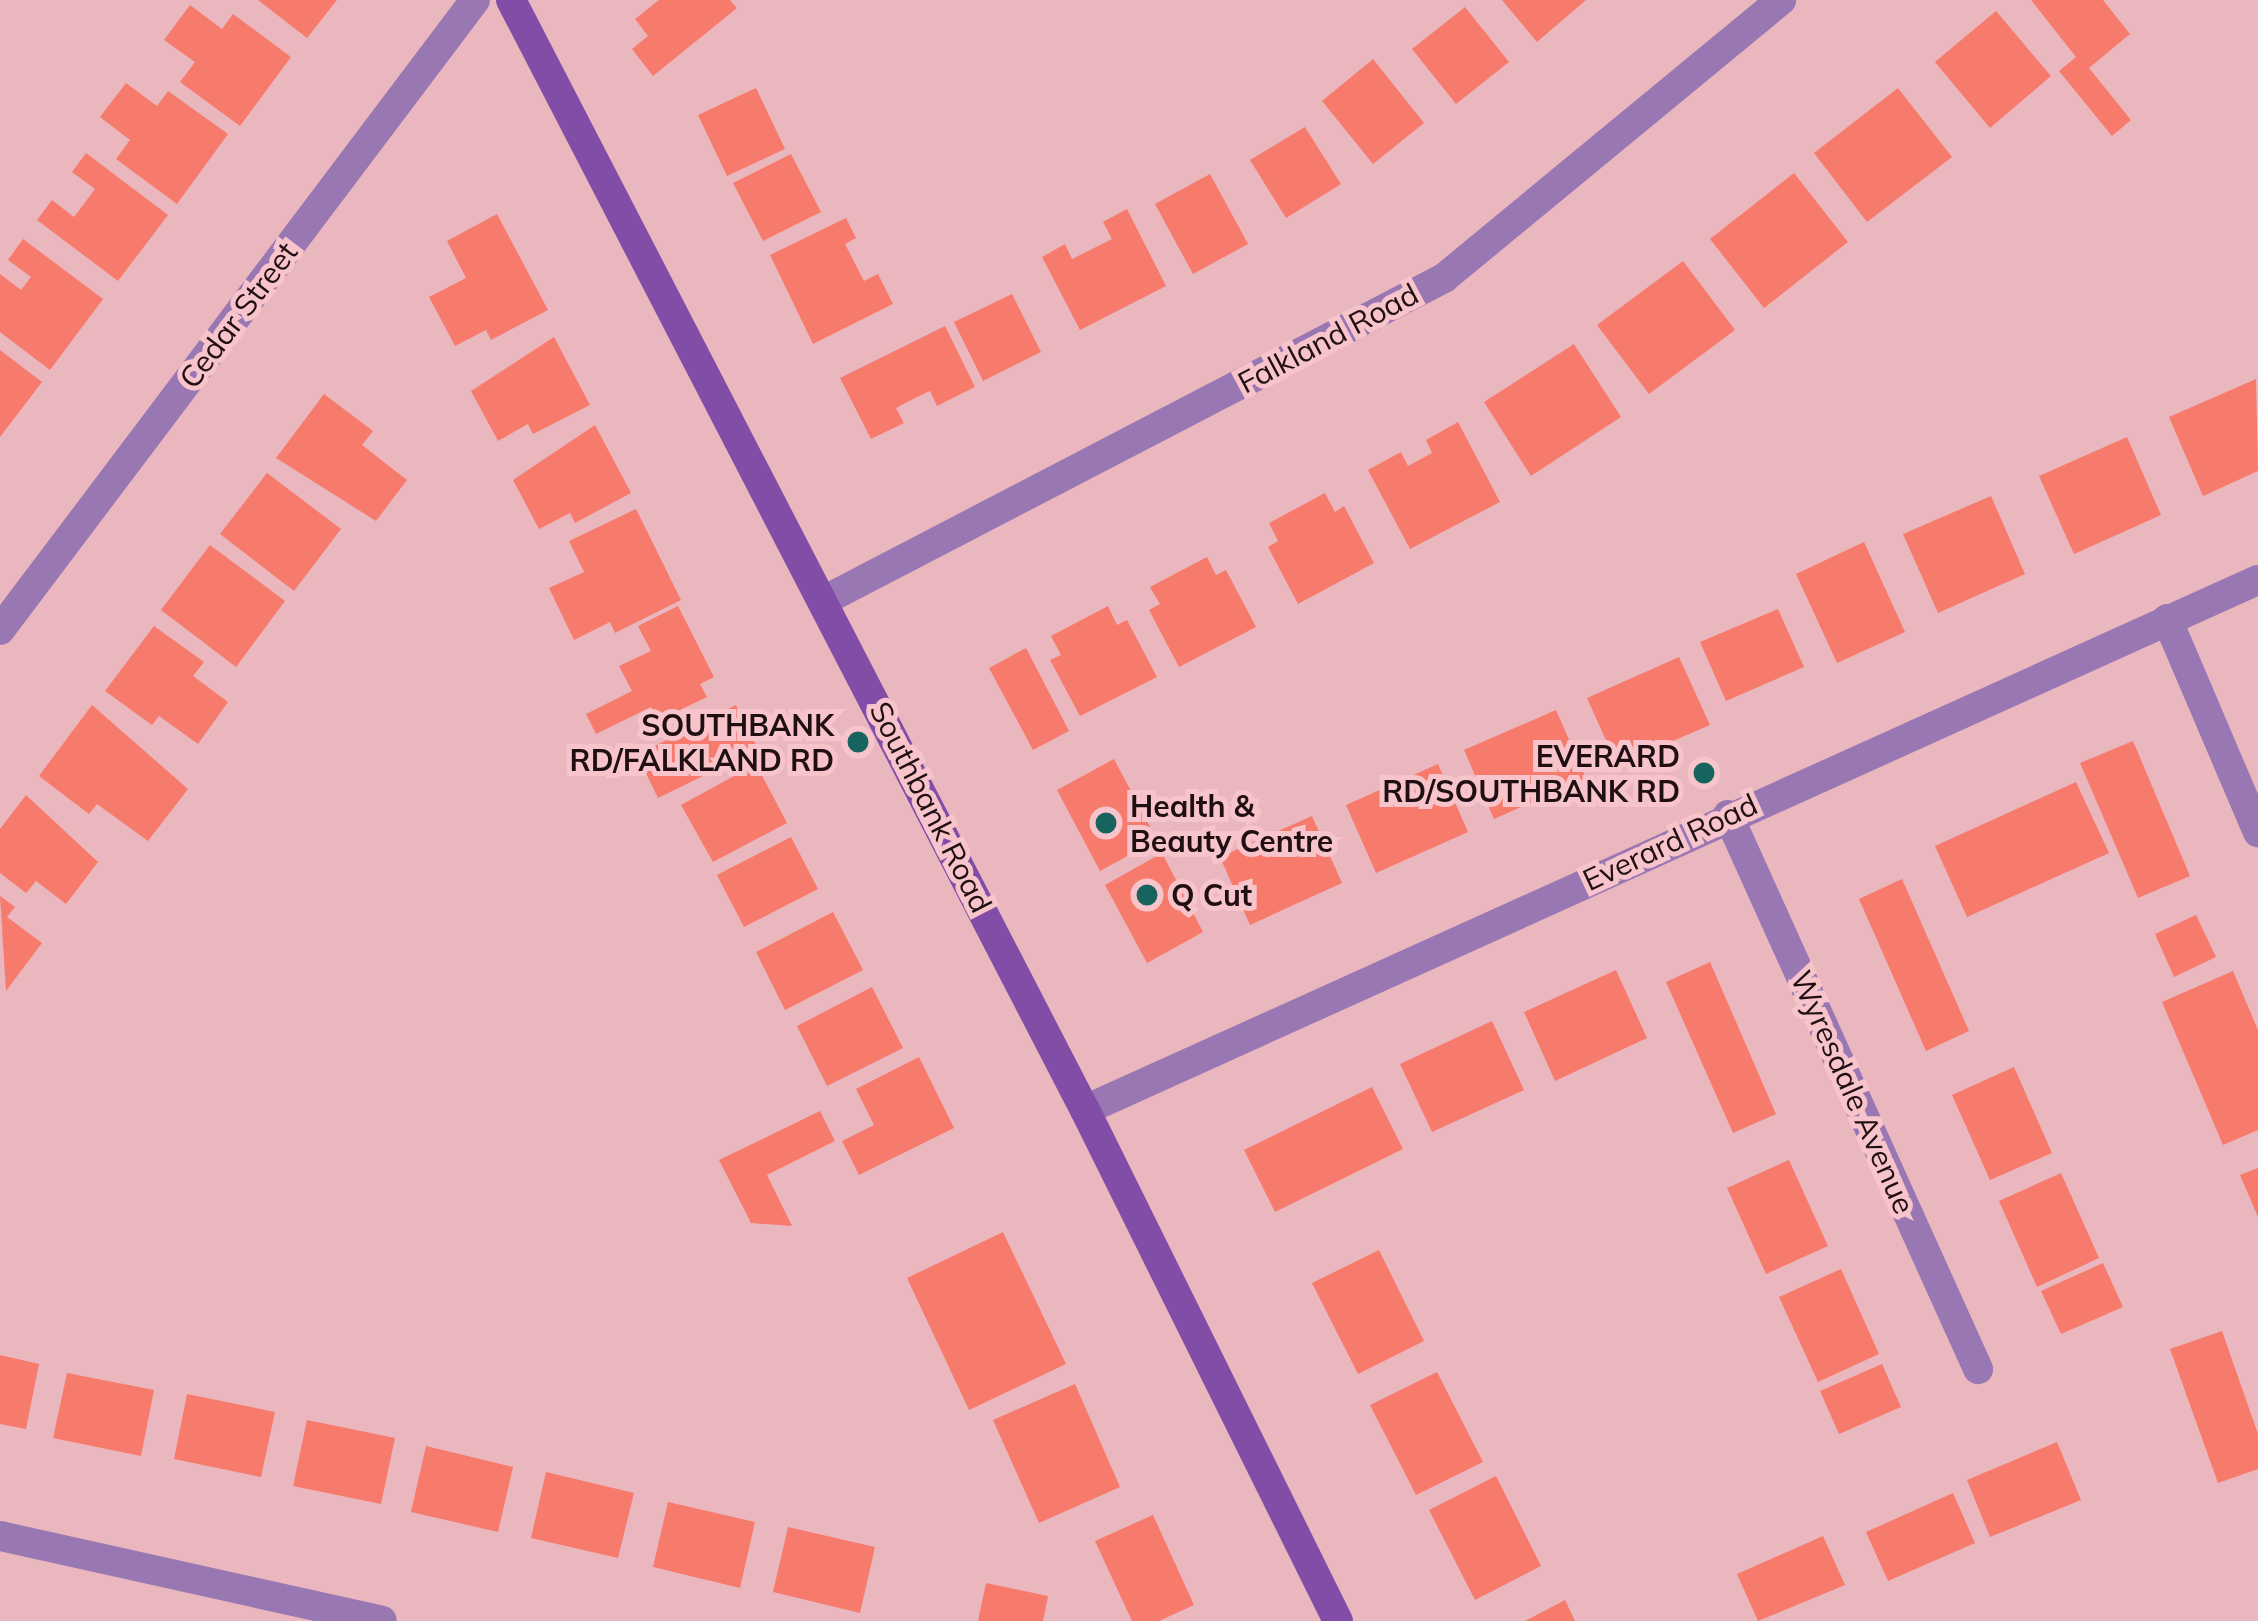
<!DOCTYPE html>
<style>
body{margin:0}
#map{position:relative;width:2258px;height:1621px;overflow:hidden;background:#eab7be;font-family:Mulish,sans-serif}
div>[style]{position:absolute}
.building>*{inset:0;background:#f67b6c}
.street>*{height:30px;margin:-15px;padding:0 15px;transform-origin:15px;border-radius:15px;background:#9877b3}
.secondary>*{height:30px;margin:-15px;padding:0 15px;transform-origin:15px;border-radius:15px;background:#814da7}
.dots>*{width:33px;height:33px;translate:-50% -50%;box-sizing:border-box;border:6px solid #f8c4cb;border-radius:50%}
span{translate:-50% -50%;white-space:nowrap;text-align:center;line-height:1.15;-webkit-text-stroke:10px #f8c4cb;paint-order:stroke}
.street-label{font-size:30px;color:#200f12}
.poi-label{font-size:30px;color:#200f12;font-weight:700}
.right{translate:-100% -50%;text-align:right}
.left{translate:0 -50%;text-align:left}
</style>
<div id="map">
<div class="building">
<div style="clip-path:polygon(258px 0,337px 0,307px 38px)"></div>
<div style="clip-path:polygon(659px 0,730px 0,737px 8px,653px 76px,632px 49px,648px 36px,635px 19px)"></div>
<div style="clip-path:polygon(1502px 0,1586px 0,1537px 42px)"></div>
<div style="clip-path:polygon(2031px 0,2103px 0,2130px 34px,2089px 68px,2131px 120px,2112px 136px,2059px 71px,2076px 57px)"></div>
<div style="clip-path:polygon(190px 5px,222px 29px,233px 14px,291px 57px,240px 126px,180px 82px,195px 62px,164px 40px)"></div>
<div style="clip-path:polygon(1465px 7px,1509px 62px,1456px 104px,1412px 49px)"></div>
<div style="clip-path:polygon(1996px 11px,2051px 76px,1990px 128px,1935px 62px)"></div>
<div style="clip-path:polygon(1373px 59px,1424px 123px,1373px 164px,1322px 101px)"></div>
<div style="clip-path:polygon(126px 83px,157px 106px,168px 91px,228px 134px,177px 204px,116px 159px,130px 140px,100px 117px)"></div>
<div style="clip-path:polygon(756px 88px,785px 149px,727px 176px,698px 115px)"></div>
<div style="clip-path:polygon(1898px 88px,1952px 157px,1867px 222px,1814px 153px)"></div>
<div style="clip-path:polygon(1305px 127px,1341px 184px,1286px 218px,1250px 160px)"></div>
<div style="clip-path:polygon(86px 153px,168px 215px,118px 281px,37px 220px,52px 200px,74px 217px,95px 189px,72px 172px)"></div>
<div style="clip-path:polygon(791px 154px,821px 212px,763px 241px,733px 183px)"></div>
<div style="clip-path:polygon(1794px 173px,1848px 242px,1764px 308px,1710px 239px)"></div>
<div style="clip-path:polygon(1210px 174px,1248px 244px,1193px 274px,1155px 204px)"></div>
<div style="clip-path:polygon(1127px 209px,1166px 286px,1080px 330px,1042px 257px,1065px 244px,1072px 259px,1112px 239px,1103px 222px)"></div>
<div style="clip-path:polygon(497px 214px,548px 310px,491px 340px,486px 330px,455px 346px,429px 297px,466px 278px,447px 241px)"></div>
<div style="clip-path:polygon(846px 218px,856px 238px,845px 244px,864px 281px,878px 274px,893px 304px,813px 344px,770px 255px)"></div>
<div style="clip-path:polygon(23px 239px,103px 299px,50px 370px,0 332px,0 274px,21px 290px,31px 277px,8px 260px)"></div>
<div style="clip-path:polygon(1683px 261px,1735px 330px,1649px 394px,1597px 325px)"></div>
<div style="clip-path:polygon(1012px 294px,1041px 352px,983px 381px,954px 322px)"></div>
<div style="clip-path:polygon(945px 326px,975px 387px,937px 406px,930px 391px,913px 399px,896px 408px,904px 423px,871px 439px,840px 378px)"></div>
<div style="clip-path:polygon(554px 337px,590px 405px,533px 434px,528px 424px,498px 441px,471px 391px)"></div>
<div style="clip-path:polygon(1574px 344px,1621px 417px,1531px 476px,1484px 402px)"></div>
<div style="clip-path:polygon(0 350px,42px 382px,0 437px)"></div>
<div style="clip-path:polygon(2256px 379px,2258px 471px,2203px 496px,2169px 417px)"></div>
<div style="clip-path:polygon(324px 394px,373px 431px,362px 445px,407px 480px,376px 521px,276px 458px)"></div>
<div style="clip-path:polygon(1458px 422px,1500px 502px,1410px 549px,1368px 470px,1401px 452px,1408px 466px,1421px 459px,1432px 453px,1426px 440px)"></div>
<div style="clip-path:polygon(595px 425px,631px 493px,575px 523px,570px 513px,539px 529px,513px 480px)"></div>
<div style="clip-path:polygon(2127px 437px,2161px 515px,2074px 554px,2039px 476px)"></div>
<div style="clip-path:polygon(267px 473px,341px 529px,294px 591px,220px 534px)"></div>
<div style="clip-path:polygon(1325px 493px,1335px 512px,1344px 506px,1374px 563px,1298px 604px,1268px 547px,1278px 541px,1269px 523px)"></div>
<div style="clip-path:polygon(1991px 496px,2025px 574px,1938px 613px,1903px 534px)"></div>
<div style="clip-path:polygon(636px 509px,681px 600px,615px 633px,610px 622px,574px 640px,549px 588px,584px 572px,569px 541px)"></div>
<div style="clip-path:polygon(1864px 542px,1905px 632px,1837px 663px,1796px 574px)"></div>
<div style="clip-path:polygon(210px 545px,285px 601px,236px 667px,161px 610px)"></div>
<div style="clip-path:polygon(1207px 557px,1216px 575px,1226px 570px,1256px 627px,1179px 667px,1149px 610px,1160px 604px,1150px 587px)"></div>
<div style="clip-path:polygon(678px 606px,714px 677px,700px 684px,707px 697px,657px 721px,651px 707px,596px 734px,586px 714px,632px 691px,619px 666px,651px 651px,638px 626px)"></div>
<div style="clip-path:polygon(1108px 606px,1117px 625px,1127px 620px,1157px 677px,1080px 716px,1050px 660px,1061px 655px,1051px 636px)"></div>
<div style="clip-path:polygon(1778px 609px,1804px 667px,1726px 701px,1700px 642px)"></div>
<div style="clip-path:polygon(154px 626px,204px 662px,193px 676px,228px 702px,198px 744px,159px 716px,152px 725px,105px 691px)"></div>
<div style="clip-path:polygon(1026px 648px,1069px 731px,1033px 750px,989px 668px)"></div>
<div style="clip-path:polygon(1679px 657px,1710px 725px,1617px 765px,1587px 698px)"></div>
<div style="clip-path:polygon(92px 705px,188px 789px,148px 841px,97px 804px,89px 814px,39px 776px)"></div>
<div style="clip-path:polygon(736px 705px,758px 749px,658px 798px,637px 755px)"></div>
<div style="clip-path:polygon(1556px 710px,1586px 778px,1494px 819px,1464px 750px)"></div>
<div style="clip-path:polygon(2133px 741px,2190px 876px,2138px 898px,2080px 763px)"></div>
<div style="clip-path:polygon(1114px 759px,1157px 840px,1100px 871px,1057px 790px)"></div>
<div style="clip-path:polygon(756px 764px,787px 823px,713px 862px,681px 805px)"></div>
<div style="clip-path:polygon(1438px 764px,1468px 832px,1376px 873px,1346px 805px)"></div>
<div style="clip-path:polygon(2076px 782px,2109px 853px,1967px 917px,1935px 846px)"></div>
<div style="clip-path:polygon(26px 795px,98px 862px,66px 904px,36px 881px,26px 893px,0 873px,0 829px)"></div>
<div style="clip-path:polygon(1312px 816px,1342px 883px,1250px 925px,1220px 857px)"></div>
<div style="clip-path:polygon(791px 837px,818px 889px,744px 927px,717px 875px)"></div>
<div style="clip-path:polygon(1162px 853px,1203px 932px,1147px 963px,1105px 885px)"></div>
<div style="clip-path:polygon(1902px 879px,1969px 1031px,1926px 1051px,1859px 899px)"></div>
<div style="clip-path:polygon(0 896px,15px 907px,7px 917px,42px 943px,6px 991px)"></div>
<div style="clip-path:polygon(833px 912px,863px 970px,785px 1010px,756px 952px)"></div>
<div style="clip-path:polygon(2196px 915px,2216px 957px,2174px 977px,2155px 934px)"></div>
<div style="clip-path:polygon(1710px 962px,1776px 1114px,1733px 1133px,1666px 982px)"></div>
<div style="clip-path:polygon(1616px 970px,1647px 1038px,1555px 1081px,1524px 1012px)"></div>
<div style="clip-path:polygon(2233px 971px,2258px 1030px,2258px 1130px,2223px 1145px,2162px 1002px)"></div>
<div style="clip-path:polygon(872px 987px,903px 1048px,827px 1086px,797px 1026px)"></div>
<div style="clip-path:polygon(1492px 1021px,1524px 1090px,1432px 1132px,1400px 1064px)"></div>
<div style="clip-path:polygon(919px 1057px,954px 1128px,859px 1175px,842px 1141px,874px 1125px,856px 1089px)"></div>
<div style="clip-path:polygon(2014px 1067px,2052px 1153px,1990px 1180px,1952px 1095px)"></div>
<div style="clip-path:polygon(1372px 1087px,1403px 1149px,1275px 1212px,1244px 1150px)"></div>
<div style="clip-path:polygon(820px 1111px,835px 1141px,767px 1175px,792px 1226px,751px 1223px,719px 1160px)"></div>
<div style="clip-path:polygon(1789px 1160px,1828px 1246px,1766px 1274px,1727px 1188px)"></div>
<div style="clip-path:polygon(2258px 1168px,2258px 1217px,2240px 1175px)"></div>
<div style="clip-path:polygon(2061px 1173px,2099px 1258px,2037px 1287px,1999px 1201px)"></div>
<div style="clip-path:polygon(1003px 1232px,1066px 1364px,969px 1410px,907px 1278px)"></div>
<div style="clip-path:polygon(1379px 1250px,1424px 1341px,1358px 1374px,1312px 1283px)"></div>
<div style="clip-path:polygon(2103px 1263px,2123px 1307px,2061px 1334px,2041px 1291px)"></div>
<div style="clip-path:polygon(1841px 1269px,1879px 1354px,1818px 1382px,1779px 1297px)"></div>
<div style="clip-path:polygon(2222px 1331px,2258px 1434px,2258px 1469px,2218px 1483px,2170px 1349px)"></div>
<div style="clip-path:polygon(0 1355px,39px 1364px,26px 1429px,0 1424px)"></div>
<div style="clip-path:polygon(1882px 1364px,1901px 1407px,1839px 1434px,1820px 1391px)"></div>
<div style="clip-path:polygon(1437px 1372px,1483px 1462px,1416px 1495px,1370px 1405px)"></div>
<div style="clip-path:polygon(67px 1373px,154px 1390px,141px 1456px,53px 1438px)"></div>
<div style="clip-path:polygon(1075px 1384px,1120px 1487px,1039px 1523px,993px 1420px)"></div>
<div style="clip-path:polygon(187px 1394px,275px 1412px,261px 1477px,174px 1459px)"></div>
<div style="clip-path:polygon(307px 1420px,395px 1438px,381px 1504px,293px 1486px)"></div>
<div style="clip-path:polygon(2057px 1442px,2081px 1500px,1990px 1537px,1967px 1480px)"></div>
<div style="clip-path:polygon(426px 1446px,513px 1467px,498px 1532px,411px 1512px)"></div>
<div style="clip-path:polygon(546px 1472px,634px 1493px,618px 1558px,531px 1538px)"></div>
<div style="clip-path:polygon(1496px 1476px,1541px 1566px,1475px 1600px,1429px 1510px)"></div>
<div style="clip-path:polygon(1953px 1493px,1975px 1543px,1888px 1581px,1866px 1532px)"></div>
<div style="clip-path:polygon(668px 1502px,755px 1522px,740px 1588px,653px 1567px)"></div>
<div style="clip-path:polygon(1153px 1515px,1194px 1605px,1159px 1621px,1132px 1621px,1095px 1541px)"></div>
<div style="clip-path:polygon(788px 1527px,875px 1547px,860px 1613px,773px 1592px)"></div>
<div style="clip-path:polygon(1823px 1536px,1845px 1585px,1758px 1621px,1737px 1574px)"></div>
<div style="clip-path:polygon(986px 1583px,1048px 1596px,1043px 1621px,978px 1621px)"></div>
<div style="clip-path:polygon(1565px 1600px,1575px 1621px,1525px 1621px)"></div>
</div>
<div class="street">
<div style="left:825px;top:600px;width:698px;rotate:-27.48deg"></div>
<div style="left:1444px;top:278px;width:437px;rotate:-39.5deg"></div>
<div style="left:2167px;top:619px;width:232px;rotate:66.9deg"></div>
<div style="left:0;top:630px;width:789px;rotate:-52.98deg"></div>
<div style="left:1728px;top:815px;width:608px;rotate:65.71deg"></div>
<div style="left:1085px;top:1110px;width:1287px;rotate:-24.32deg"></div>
<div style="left:0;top:1536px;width:391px;rotate:12.5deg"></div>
</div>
<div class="secondary">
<div style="left:511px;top:0;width:1250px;rotate:62.66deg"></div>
<div style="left:1085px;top:1110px;width:570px;rotate:63.66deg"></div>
</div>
<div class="dots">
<div style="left:858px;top:742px;background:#17645f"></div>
<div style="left:1704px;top:773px;background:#17645f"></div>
<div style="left:1106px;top:823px;background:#17645f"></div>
<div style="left:1147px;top:895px;background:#17645f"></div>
</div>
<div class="street-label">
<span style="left:238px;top:315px;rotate:-53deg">Cedar Street</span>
<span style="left:1328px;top:338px;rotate:-28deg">Falkland Road</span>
<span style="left:931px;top:807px;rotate:63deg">Southbank Road</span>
<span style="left:1670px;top:842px;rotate:-25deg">Everard Road</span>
<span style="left:1853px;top:1092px;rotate:66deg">Wyresdale Avenue</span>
</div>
<div class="poi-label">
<span class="right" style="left:834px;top:742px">SOUTHBANK<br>RD/FALKLAND RD</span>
<span class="right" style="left:1680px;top:773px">EVERARD<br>RD/SOUTHBANK RD</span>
<span class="left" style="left:1130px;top:823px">Health &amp;<br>Beauty Centre</span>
<span class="left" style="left:1171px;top:895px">Q Cut</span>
</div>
</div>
